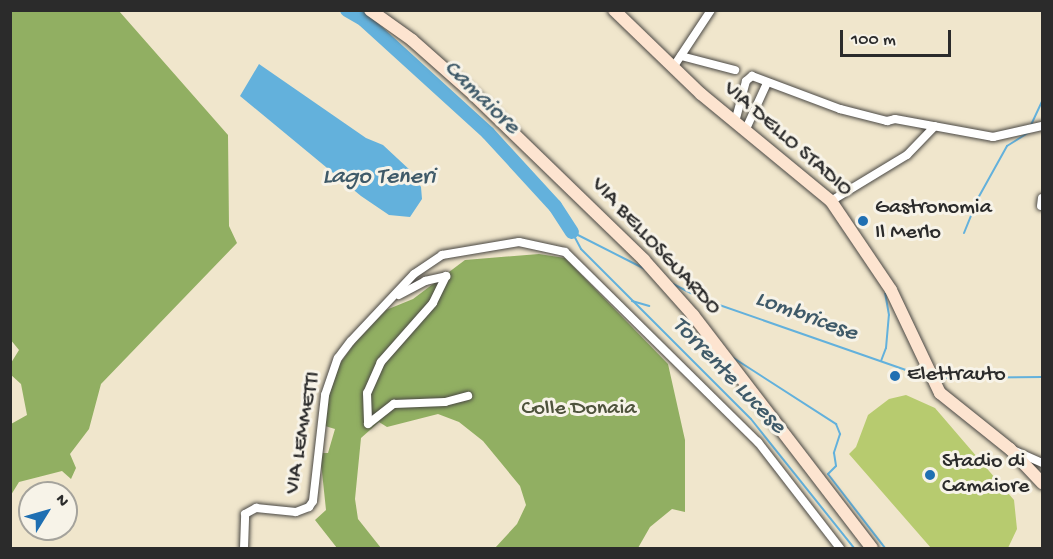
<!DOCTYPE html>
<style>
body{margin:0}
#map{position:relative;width:1053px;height:559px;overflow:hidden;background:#f0e6cc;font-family:"Gochi Hand",sans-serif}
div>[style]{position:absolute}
.green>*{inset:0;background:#b7cb6f}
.forest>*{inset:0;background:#91af62}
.water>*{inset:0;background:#63b1dc}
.stream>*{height:2px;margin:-1px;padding:0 1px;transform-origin:1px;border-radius:1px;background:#63b1dc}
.river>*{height:14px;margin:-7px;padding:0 7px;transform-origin:7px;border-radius:7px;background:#63b1dc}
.roads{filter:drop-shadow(0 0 2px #494743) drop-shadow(0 0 2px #494743)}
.street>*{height:8px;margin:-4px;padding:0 4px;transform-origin:4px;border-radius:4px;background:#fff}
.secondary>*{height:12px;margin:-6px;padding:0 6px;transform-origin:6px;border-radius:6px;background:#fde4d0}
.dots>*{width:16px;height:16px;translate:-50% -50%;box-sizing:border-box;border:3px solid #f7f3e8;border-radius:50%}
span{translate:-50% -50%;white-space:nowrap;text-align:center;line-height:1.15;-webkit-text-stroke:6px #f7f3e8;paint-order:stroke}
.street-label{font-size:22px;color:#2b2b2b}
.poi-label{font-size:22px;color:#2b2b2b}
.left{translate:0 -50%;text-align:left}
.park-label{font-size:22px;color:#4e533c}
.water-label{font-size:24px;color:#3f5a69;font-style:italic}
.frame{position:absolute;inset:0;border:12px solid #2b2b2b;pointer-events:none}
.north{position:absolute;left:18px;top:481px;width:60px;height:60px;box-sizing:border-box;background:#f7f3e8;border:2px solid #a5a39c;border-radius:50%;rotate:53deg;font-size:16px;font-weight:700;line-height:24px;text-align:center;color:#2b2b2b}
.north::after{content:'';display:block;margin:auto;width:21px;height:27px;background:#1f6fb2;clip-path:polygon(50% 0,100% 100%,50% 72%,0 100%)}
.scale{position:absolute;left:840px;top:30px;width:111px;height:27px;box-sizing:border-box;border:3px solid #2b2b2b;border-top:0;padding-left:8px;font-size:18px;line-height:21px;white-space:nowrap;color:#2b2b2b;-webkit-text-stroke:4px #f7f3e8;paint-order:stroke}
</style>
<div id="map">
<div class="green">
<div style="clip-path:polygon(906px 395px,935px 408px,1014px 500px,1017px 529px,1008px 548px,931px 548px,849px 454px,856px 447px,868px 415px,889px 399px)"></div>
</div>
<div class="forest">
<div style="clip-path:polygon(11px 10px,119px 11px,228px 135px,229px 226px,237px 243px,101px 384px,89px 429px,70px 454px,76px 468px,71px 479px,62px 471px,19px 482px,11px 495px,11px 424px,27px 415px,21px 384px,10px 374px,11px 363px,19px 350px,10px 339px)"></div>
<div style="clip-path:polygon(539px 254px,565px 258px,668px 364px,685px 440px,685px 512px,672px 509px,650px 527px,638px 548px,495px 548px,517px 524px,526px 505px,520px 486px,483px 441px,459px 422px,438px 414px,387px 427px,379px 422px,361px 438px,355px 499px,358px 519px,381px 548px,337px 548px,315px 520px,326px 510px,320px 453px,328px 453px,335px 429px,325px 426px,328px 399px,339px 365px,354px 344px,386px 310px,413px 299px,465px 260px)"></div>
</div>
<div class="water">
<div style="clip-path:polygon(259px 64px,366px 138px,383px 145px,412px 172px,421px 187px,422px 199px,410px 217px,389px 215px,361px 196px,240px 96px)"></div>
</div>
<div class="stream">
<div style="left:1031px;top:125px;width:26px;rotate:-65deg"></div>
<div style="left:572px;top:232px;width:84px;rotate:26.9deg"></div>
<div style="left:572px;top:232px;width:19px;rotate:62deg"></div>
<div style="left:581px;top:249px;width:240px;rotate:45deg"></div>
<div style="left:751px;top:419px;width:165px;rotate:51.4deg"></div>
<div style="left:964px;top:233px;width:35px;rotate:-68deg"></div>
<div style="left:977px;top:200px;width:62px;rotate:-60.9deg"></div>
<div style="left:1007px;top:146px;width:25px;rotate:-32deg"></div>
<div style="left:673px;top:284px;width:36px;rotate:27deg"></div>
<div style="left:705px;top:300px;width:237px;rotate:19.2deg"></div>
<div style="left:632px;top:301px;width:18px;rotate:16deg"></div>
<div style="left:732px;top:357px;width:124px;rotate:32.8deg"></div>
<div style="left:836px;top:424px;width:11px;rotate:68deg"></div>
<div style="left:840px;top:434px;width:20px;rotate:108deg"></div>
<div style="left:834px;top:453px;width:13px;rotate:81deg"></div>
<div style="left:836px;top:466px;width:11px;rotate:135deg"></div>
<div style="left:828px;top:474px;width:93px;rotate:52.4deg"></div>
<div style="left:881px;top:361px;width:14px;rotate:-69deg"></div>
<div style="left:886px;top:348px;width:33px;rotate:-85deg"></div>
<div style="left:889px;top:315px;width:22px;rotate:-100deg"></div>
<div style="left:938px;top:378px;width:104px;rotate:-0.6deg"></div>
</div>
<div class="river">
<div style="left:347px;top:10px;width:20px;rotate:30deg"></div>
<div style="left:364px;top:20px;width:168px;rotate:42.3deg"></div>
<div style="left:488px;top:133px;width:99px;rotate:47.5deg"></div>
<div style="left:555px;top:206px;width:31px;rotate:57deg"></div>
</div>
<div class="roads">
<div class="street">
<div style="left:681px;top:56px;width:56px;rotate:14.5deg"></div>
<div style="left:674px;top:66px;width:67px;rotate:-56.5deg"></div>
<div style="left:735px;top:122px;width:42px;rotate:-75deg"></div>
<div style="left:746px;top:81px;width:8px;rotate:-40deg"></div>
<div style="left:752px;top:76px;width:94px;rotate:20.6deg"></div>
<div style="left:840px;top:109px;width:49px;rotate:14.3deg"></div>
<div style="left:887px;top:121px;width:8px;rotate:-14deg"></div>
<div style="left:895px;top:119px;width:100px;rotate:10.4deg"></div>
<div style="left:993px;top:137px;width:50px;rotate:-12.7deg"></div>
<div style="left:745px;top:131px;width:53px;rotate:-65.4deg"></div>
<div style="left:831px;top:201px;width:89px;rotate:-31.2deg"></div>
<div style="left:907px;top:155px;width:40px;rotate:-46deg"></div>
<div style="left:1041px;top:206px;width:8px;rotate:-83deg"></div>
<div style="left:399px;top:295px;width:30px;rotate:-28deg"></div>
<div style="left:425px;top:281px;width:22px;rotate:-13deg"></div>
<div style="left:446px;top:276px;width:30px;rotate:116deg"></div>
<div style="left:433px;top:303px;width:79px;rotate:131.4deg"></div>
<div style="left:381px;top:362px;width:34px;rotate:114deg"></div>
<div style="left:367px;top:393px;width:31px;rotate:88deg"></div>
<div style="left:368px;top:424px;width:33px;rotate:-38deg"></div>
<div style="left:394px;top:404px;width:51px;rotate:-2.2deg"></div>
<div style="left:445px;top:402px;width:24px;rotate:-15deg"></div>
<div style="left:1013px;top:450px;width:32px;rotate:24deg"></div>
<div style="left:244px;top:548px;width:34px;rotate:-88deg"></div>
<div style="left:245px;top:514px;width:13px;rotate:-29deg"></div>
<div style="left:256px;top:508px;width:40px;rotate:5.7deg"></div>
<div style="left:296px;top:512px;width:14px;rotate:-21deg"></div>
<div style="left:309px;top:507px;width:7px;rotate:-56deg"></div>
<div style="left:313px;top:501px;width:107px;rotate:-83.5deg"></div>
<div style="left:325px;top:395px;width:39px;rotate:-71deg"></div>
<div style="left:338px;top:358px;width:21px;rotate:-53deg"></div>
<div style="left:351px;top:341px;width:92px;rotate:-46.8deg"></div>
<div style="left:414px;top:274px;width:34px;rotate:-34deg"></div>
<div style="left:442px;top:255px;width:78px;rotate:-9.6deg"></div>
<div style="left:519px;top:242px;width:47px;rotate:12.3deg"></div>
<div style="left:565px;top:252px;width:271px;rotate:44.6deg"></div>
<div style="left:758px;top:442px;width:134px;rotate:52.3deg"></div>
</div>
<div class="secondary">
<div style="left:370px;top:10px;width:52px;rotate:35.5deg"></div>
<div style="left:412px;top:40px;width:83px;rotate:41.6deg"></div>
<div style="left:474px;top:95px;width:237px;rotate:44.1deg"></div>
<div style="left:644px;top:260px;width:74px;rotate:48.3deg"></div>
<div style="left:693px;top:315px;width:294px;rotate:52.5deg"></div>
<div style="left:614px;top:10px;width:121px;rotate:44deg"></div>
<div style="left:701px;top:94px;width:168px;rotate:39.5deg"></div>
<div style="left:831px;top:201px;width:107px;rotate:56deg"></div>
<div style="left:891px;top:290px;width:114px;rotate:64.6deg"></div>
<div style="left:940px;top:393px;width:90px;rotate:38.7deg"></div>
<div style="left:1010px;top:449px;width:47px;rotate:46.7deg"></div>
</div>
</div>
<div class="dots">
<div style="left:863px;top:221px;background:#1f6fb2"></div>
<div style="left:895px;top:376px;background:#1f6fb2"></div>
<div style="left:930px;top:475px;background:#1f6fb2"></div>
</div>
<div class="street-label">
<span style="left:787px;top:140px;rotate:41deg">VIA DELLO STADIO</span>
<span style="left:655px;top:247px;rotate:47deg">VIA BELLOSGUARDO</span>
<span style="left:304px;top:433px;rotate:-80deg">VIA LEMMETTI</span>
</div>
<div class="poi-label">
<span class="left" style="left:875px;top:221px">Gastronomia<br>Il Merlo</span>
<span class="left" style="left:907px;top:376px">Elettrauto</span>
<span class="left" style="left:942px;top:475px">Stadio di<br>Camaiore</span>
</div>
<div class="park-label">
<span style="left:579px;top:410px">Colle Donaia</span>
</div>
<div class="water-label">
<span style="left:481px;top:98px;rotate:44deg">Camaiore</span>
<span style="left:379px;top:178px">Lago Teneri</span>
<span style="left:806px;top:317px;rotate:20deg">Lombricese</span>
<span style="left:728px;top:376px;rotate:46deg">Torrente Lucese</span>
</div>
<div class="frame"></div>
<div class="north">N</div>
<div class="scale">100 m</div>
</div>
